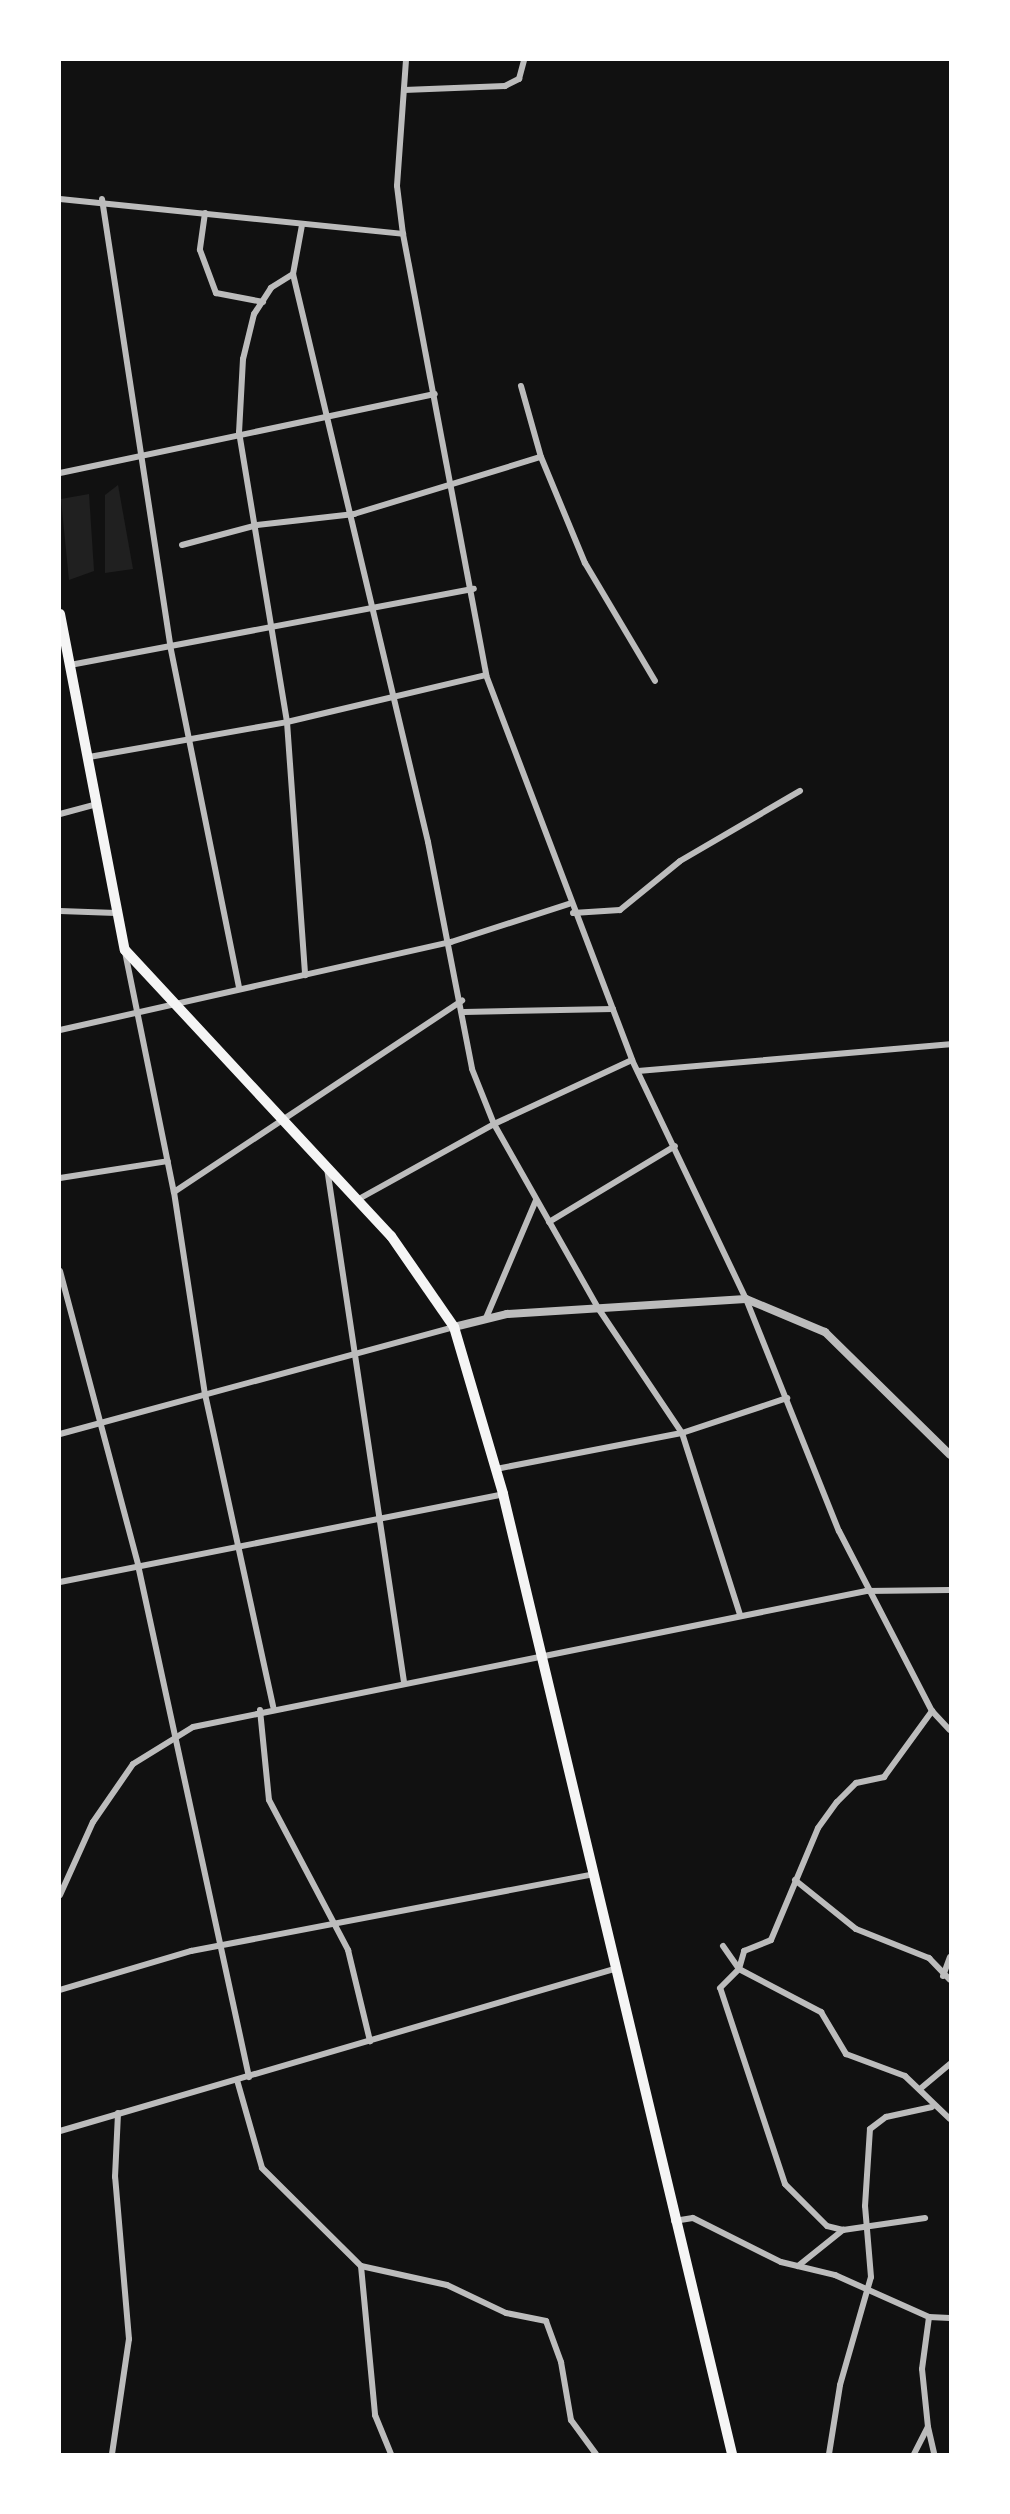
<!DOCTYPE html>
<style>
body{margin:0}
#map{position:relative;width:1010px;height:2514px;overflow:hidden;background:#111;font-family:Jost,sans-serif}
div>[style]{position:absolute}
.green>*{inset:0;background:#202020}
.minor>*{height:6px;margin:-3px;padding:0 3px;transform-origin:3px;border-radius:3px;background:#bcbcbc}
.tertiary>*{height:8px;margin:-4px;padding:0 4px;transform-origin:4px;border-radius:4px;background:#bcbcbc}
.primary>*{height:10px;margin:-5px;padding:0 5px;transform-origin:5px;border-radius:5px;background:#f5f5f5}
span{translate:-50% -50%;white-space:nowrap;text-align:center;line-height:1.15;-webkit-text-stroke:6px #fff;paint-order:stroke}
.frame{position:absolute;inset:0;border:61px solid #fff;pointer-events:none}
</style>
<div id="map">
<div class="green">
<div style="clip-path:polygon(118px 485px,133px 569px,105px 573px,105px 495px)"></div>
<div style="clip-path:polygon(89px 494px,94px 571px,69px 580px,61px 499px)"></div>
</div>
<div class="minor">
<div style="left:406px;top:60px;width:126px;rotate:94.1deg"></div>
<div style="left:397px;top:186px;width:48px;rotate:82.9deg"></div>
<div style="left:403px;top:234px;width:449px;rotate:79.3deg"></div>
<div style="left:486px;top:675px;width:412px;rotate:69.2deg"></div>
<div style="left:632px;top:1060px;width:265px;rotate:64.5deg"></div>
<div style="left:746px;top:1299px;width:250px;rotate:68.2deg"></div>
<div style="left:839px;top:1531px;width:203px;rotate:62.7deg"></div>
<div style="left:932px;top:1711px;width:26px;rotate:47deg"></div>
<div style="left:404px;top:90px;width:101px;rotate:-2.3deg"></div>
<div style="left:505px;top:86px;width:16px;rotate:-27deg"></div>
<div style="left:519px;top:79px;width:20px;rotate:-75deg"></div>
<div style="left:60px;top:199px;width:345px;rotate:5.8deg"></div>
<div style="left:102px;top:199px;width:451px;rotate:81.3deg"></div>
<div style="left:170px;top:645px;width:350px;rotate:78.6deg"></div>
<div style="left:205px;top:213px;width:37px;rotate:98deg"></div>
<div style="left:200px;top:250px;width:46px;rotate:69.6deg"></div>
<div style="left:216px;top:293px;width:48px;rotate:10.8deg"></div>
<div style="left:302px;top:225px;width:50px;rotate:100.4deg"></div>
<div style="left:293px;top:274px;width:584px;rotate:76.63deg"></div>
<div style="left:428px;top:842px;width:231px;rotate:79deg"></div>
<div style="left:472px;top:1069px;width:59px;rotate:68.2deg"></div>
<div style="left:494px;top:1124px;width:211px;rotate:60.5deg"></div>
<div style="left:598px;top:1308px;width:151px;rotate:56.1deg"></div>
<div style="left:682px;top:1433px;width:191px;rotate:72.3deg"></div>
<div style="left:293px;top:274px;width:26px;rotate:148deg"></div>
<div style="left:271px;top:288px;width:31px;rotate:123deg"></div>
<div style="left:254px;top:314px;width:46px;rotate:103.7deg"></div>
<div style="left:243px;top:359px;width:73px;rotate:93.1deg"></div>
<div style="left:239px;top:432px;width:294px;rotate:80.6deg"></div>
<div style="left:287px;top:722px;width:254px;rotate:85.9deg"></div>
<div style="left:521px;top:386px;width:74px;rotate:74.3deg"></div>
<div style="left:541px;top:457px;width:115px;rotate:67.5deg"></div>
<div style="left:585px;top:563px;width:137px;rotate:59.3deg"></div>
<div style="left:60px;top:473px;width:383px;rotate:-11.9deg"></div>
<div style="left:182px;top:545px;width:78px;rotate:-14.9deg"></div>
<div style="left:257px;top:525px;width:98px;rotate:-6.5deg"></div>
<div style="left:354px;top:514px;width:195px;rotate:-17deg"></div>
<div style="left:70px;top:665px;width:411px;rotate:-10.7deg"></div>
<div style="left:89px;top:757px;width:201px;rotate:-10deg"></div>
<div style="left:287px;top:722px;width:204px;rotate:-13.3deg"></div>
<div style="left:60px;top:814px;width:39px;rotate:-15deg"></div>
<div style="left:60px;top:911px;width:56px;rotate:2deg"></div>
<div style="left:573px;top:913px;width:47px;rotate:-3.7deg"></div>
<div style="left:620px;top:910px;width:77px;rotate:-39.2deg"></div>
<div style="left:680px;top:861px;width:139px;rotate:-30.3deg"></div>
<div style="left:125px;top:952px;width:245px;rotate:78.5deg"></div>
<div style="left:174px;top:1192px;width:204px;rotate:81.3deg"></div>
<div style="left:205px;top:1394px;width:320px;rotate:77.7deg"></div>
<div style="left:464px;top:1012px;width:149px;rotate:-1.2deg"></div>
<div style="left:60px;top:1030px;width:401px;rotate:-12.7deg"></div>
<div style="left:451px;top:942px;width:124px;rotate:-17.9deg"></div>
<div style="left:638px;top:1071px;width:313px;rotate:-4.9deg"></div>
<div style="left:327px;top:1168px;width:520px;rotate:81.48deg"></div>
<div style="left:60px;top:1178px;width:109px;rotate:-8.9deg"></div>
<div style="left:174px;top:1192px;width:346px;rotate:-33.6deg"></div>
<div style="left:357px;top:1200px;width:157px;rotate:-29deg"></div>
<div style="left:494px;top:1124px;width:152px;rotate:-24.9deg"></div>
<div style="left:549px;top:1222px;width:147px;rotate:-31.1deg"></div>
<div style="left:60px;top:1271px;width:304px;rotate:75.1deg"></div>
<div style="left:138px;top:1565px;width:524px;rotate:77.77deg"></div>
<div style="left:486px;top:1318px;width:128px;rotate:-67deg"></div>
<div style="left:60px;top:1434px;width:408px;rotate:-15.2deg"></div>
<div style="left:496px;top:1469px;width:189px;rotate:-11deg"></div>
<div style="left:682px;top:1433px;width:111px;rotate:-18.4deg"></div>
<div style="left:60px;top:1582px;width:452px;rotate:-11.2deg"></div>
<div style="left:260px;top:1710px;width:90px;rotate:84.3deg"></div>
<div style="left:269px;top:1800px;width:170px;rotate:62.2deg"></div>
<div style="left:348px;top:1950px;width:94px;rotate:76.4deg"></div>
<div style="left:795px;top:1880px;width:78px;rotate:38.8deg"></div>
<div style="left:856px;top:1929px;width:79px;rotate:21.7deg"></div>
<div style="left:929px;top:1958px;width:30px;rotate:46deg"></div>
<div style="left:60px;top:1895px;width:80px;rotate:-65.7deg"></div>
<div style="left:93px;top:1822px;width:70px;rotate:-55.4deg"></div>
<div style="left:133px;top:1764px;width:70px;rotate:-31.7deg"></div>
<div style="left:193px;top:1727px;width:687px;rotate:-11.42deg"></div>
<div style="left:866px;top:1591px;width:84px;rotate:-0.7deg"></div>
<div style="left:723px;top:1946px;width:28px;rotate:55deg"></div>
<div style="left:739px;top:1969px;width:93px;rotate:27.7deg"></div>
<div style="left:821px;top:2012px;width:49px;rotate:59.2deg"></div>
<div style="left:846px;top:2054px;width:63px;rotate:20.4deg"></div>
<div style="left:905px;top:2076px;width:62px;rotate:43.7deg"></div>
<div style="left:943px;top:1976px;width:20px;rotate:-70deg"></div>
<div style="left:60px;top:1990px;width:137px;rotate:-16.6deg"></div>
<div style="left:191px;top:1951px;width:409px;rotate:-10.8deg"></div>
<div style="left:237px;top:2080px;width:91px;rotate:74.1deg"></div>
<div style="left:262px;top:2168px;width:139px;rotate:44.7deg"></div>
<div style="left:361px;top:2266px;width:88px;rotate:12.5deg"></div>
<div style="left:447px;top:2285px;width:65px;rotate:25.4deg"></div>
<div style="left:506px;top:2313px;width:41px;rotate:11.3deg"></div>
<div style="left:546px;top:2321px;width:44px;rotate:69.9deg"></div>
<div style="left:561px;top:2362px;width:59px;rotate:80.2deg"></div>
<div style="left:571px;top:2420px;width:42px;rotate:53.7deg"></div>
<div style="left:920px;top:2089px;width:39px;rotate:-40deg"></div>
<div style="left:60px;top:2131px;width:577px;rotate:-16.3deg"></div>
<div style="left:674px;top:2221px;width:19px;rotate:-9deg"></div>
<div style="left:693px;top:2218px;width:98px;rotate:26.6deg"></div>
<div style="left:781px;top:2262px;width:56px;rotate:13.5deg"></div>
<div style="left:835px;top:2275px;width:103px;rotate:24.1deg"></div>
<div style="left:929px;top:2317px;width:21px;rotate:3deg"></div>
<div style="left:843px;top:2230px;width:16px;rotate:-166deg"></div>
<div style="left:827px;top:2226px;width:59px;rotate:-135deg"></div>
<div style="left:785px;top:2184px;width:206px;rotate:-108.3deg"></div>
<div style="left:720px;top:1988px;width:27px;rotate:-45deg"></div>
<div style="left:739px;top:1969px;width:19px;rotate:-74deg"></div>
<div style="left:744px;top:1951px;width:29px;rotate:-22deg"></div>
<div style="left:771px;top:1940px;width:121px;rotate:-67.2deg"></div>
<div style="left:818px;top:1828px;width:32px;rotate:-54deg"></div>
<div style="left:837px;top:1802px;width:27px;rotate:-45deg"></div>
<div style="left:856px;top:1783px;width:29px;rotate:-12deg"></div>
<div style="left:884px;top:1777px;width:82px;rotate:-54deg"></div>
<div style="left:361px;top:2266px;width:150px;rotate:84.6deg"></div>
<div style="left:375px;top:2415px;width:42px;rotate:67.7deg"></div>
<div style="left:798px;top:2266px;width:58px;rotate:-38.7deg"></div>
<div style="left:843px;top:2230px;width:83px;rotate:-8.3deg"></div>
<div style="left:928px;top:2427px;width:28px;rotate:77deg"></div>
<div style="left:112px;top:2454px;width:116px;rotate:-81.6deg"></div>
<div style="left:129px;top:2339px;width:163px;rotate:-94.9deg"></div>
<div style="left:115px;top:2177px;width:64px;rotate:-87.3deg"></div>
<div style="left:829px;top:2454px;width:70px;rotate:-80.9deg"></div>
<div style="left:840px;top:2385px;width:112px;rotate:-74deg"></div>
<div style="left:871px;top:2277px;width:71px;rotate:-94.8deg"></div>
<div style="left:865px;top:2206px;width:77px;rotate:-86.3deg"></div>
<div style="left:870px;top:2129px;width:20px;rotate:-37deg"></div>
<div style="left:886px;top:2117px;width:47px;rotate:-12.3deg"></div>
<div style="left:914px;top:2454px;width:30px;rotate:-63deg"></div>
<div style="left:928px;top:2427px;width:58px;rotate:-95.9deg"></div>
<div style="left:922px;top:2369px;width:52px;rotate:-82.3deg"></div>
</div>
<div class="tertiary">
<div style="left:454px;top:1327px;width:55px;rotate:-13.8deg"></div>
<div style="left:507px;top:1314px;width:239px;rotate:-3.6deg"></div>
<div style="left:746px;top:1299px;width:86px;rotate:22.7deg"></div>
<div style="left:825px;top:1332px;width:175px;rotate:44.5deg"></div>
</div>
<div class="primary">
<div style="left:60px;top:614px;width:342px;rotate:79.1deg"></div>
<div style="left:125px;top:950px;width:391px;rotate:47.1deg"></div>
<div style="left:391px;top:1236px;width:111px;rotate:55.3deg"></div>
<div style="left:454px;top:1327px;width:174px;rotate:73.6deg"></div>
<div style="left:503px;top:1494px;width:987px;rotate:76.58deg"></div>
</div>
<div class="frame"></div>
</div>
